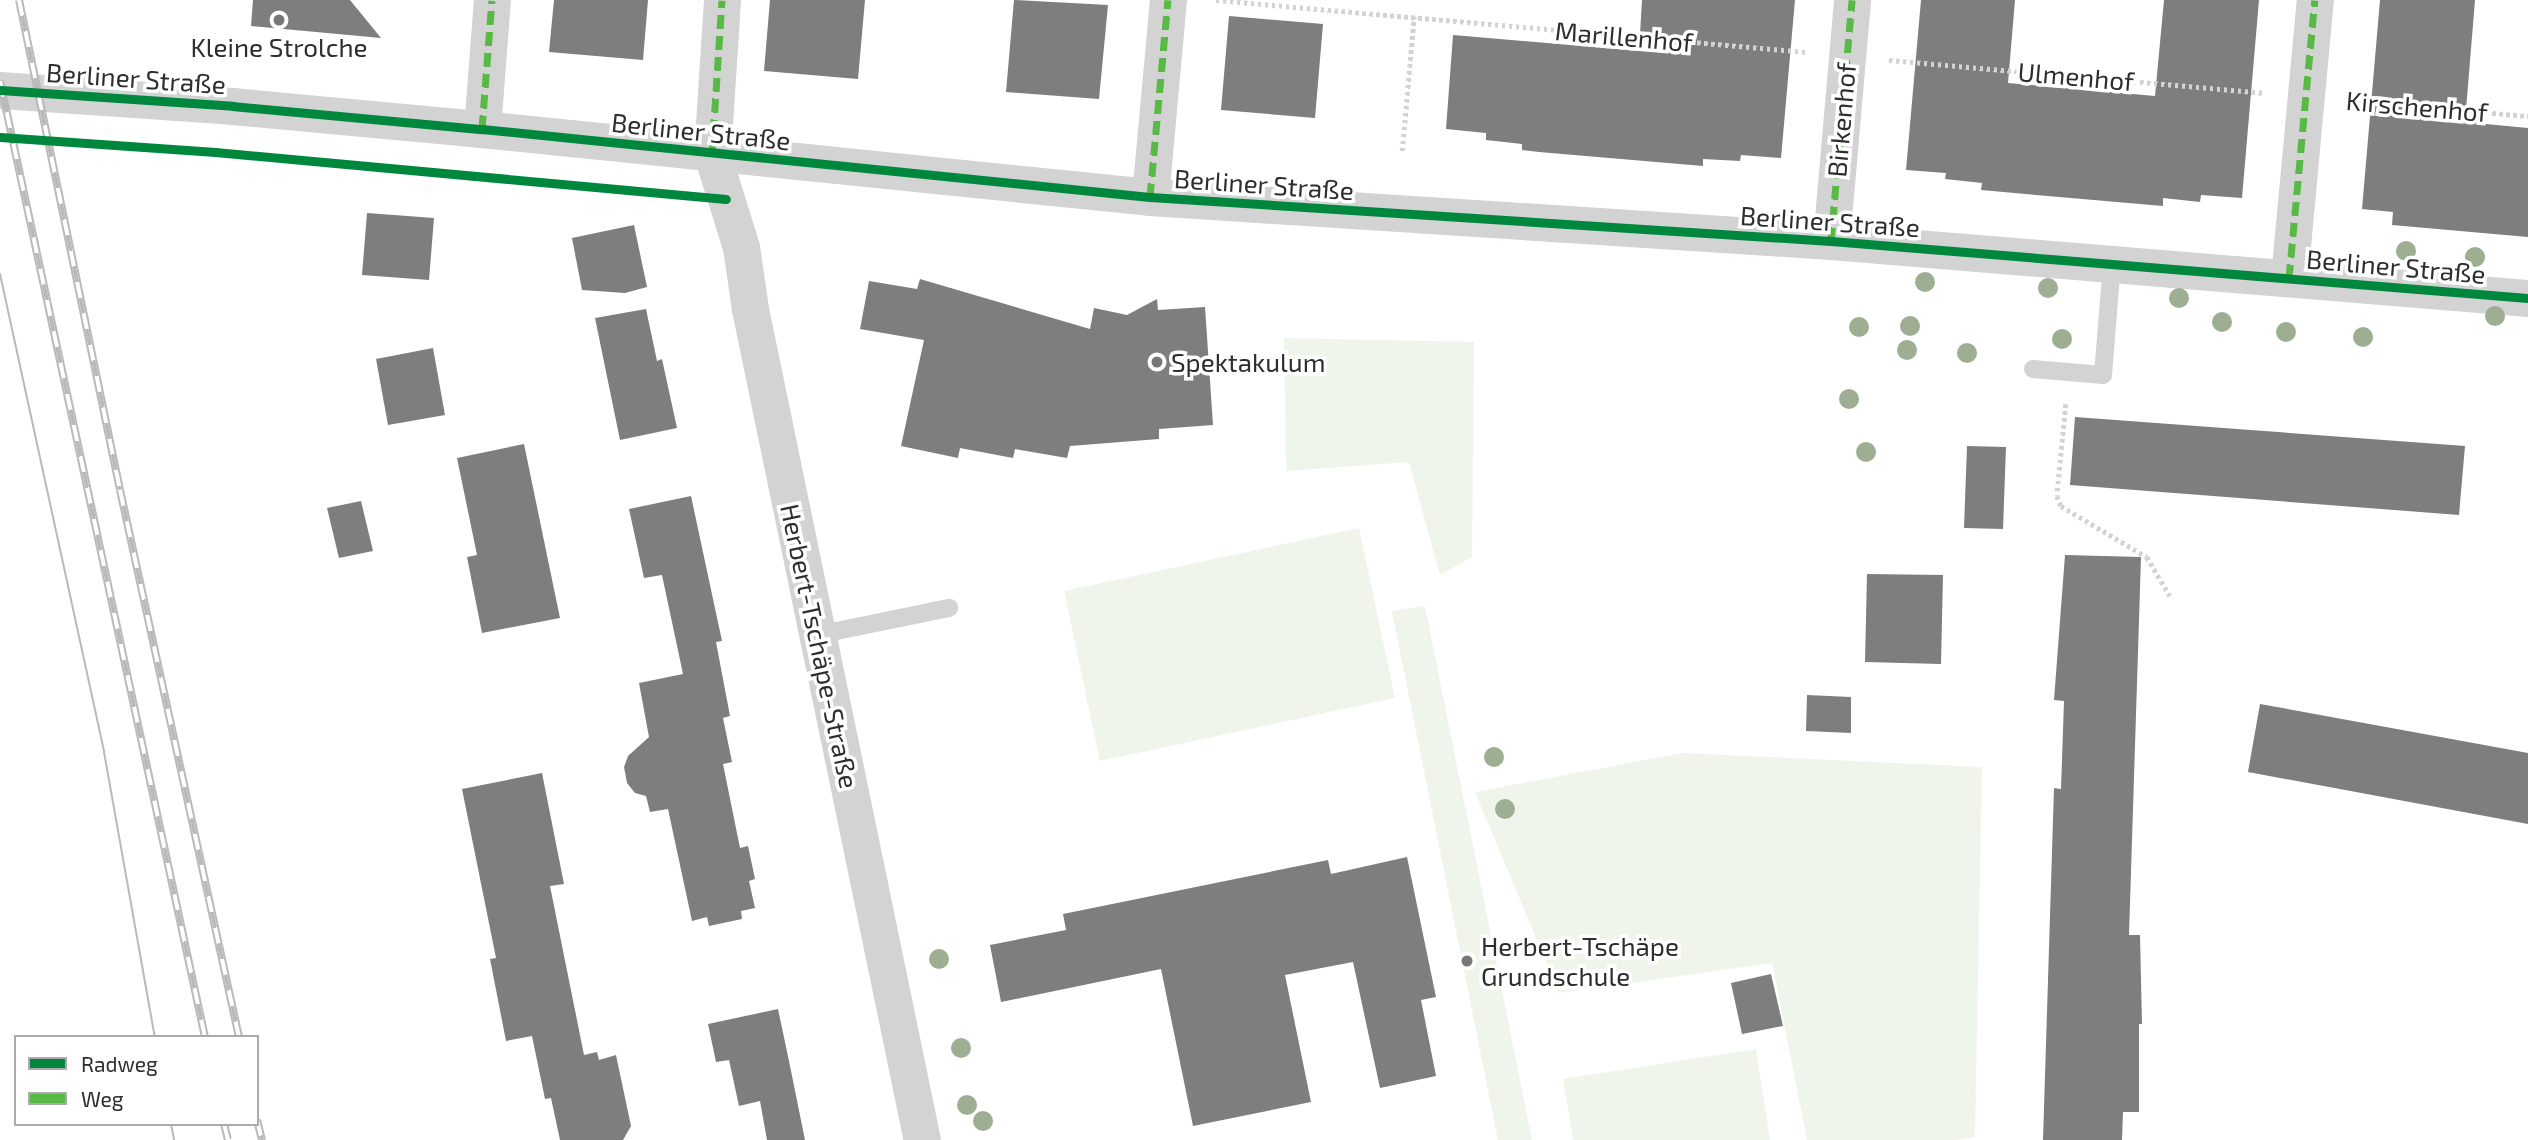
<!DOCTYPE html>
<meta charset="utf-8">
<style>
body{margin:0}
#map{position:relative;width:2528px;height:1140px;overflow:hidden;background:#fff;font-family:"Exo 2",sans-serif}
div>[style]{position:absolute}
.green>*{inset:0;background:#eff5eb}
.building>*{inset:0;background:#7e7e7e}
.path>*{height:4.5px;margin-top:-2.25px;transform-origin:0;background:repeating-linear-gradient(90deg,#d3d3d3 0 3.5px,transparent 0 7px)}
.service>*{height:18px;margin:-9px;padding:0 9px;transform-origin:9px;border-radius:9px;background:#d3d3d3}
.minor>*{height:37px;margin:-18.5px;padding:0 18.5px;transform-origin:18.5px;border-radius:18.5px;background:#d3d3d3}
.tram>*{height:2px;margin:-1px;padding:0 1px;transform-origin:1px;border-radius:1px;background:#bababa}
.rail>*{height:8px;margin-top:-4px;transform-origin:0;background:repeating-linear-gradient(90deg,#fff 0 16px,#bababa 0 32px);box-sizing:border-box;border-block:2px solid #bababa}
.quiet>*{height:7px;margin-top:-3.5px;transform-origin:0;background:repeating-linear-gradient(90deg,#58b947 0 14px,transparent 0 21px)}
.cycleway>*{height:9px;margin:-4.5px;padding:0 4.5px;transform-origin:4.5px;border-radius:4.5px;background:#00873e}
.trees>*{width:20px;height:20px;margin:-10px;border-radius:50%;background:#9dae92}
.dots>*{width:19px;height:19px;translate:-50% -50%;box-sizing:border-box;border:4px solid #fff;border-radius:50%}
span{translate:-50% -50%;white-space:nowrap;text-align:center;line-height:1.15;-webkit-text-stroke:7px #fff;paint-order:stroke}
.street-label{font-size:26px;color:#2e2e2e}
.poi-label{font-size:26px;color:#2e2e2e}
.left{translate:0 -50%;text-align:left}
.legend{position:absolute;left:14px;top:1035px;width:245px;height:91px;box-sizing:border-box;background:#fff;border:2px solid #ababab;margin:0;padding:9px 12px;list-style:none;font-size:21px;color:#2e2e2e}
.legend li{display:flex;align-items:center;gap:14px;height:35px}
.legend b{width:35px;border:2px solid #ababab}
</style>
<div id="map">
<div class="green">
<div style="clip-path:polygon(1284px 338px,1474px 342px,1472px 557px,1440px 575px,1409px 462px,1286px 471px)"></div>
<div style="clip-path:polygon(1359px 528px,1395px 698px,1100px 761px,1064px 591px)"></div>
<div style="clip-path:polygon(1425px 606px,1532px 1140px,1498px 1140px,1392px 611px)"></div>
<div style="clip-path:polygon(1682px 753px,1982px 767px,1975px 1137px,1954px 1140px,1807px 1140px,1772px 963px,1559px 993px,1475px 792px)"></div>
<div style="clip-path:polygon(1756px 1049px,1770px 1140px,1573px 1140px,1563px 1079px)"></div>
</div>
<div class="building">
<div style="clip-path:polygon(253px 0,350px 0,381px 38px,251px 26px)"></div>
<div style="clip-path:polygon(554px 0,648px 0,643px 60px,549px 52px)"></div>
<div style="clip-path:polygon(770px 0,865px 0,858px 79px,764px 71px)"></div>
<div style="clip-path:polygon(1014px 0,1108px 5px,1099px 99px,1006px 92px)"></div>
<div style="clip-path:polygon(1642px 0,1795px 0,1781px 158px,1741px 155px,1740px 161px,1703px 159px,1703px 166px,1539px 152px,1522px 150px,1522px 144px,1486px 140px,1486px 133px,1446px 129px,1453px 35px,1639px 51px)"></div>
<div style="clip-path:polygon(1921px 0,2015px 0,2008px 83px,2155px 96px,2164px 0,2259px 0,2242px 198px,2201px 195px,2200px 202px,2163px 198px,2163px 206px,2036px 195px,1981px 190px,1982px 183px,1945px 179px,1946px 173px,1906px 170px)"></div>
<div style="clip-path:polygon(2380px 0,2475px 0,2465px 122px,2528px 128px,2528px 237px,2392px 225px,2393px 212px,2362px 209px)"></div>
<div style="clip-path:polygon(1229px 16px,1323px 24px,1315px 118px,1221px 110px)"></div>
<div style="clip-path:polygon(367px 213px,434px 218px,429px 280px,362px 275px)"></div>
<div style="clip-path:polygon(634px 225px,647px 287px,625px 293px,582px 290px,572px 238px)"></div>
<div style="clip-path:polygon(920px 279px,1090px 329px,1094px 308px,1127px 315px,1157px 299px,1158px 310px,1205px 307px,1213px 425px,1159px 429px,1159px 439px,1070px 446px,1067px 458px,1015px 449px,1013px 458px,960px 448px,958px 458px,901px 446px,924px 340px,860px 329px,869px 281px,917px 289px)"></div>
<div style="clip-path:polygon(646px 309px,657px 361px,662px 359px,677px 428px,620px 440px,595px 318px)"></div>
<div style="clip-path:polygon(433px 348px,445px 415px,388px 425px,376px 359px)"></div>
<div style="clip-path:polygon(2075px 417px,2465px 446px,2459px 515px,2070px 485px)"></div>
<div style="clip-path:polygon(524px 444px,560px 618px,482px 633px,467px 557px,477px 555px,457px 458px)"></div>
<div style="clip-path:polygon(1967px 446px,2006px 447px,2003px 529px,1964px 528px)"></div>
<div style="clip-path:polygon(691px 496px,722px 641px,716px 642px,730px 716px,723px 718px,732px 762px,723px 764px,740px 848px,748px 846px,755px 879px,749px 881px,755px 908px,741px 911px,742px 919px,709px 926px,707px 917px,692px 921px,668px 809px,650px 812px,646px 796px,635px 793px,627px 783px,624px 767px,628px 756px,649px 737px,639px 683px,683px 674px,662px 575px,644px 578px,629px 509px)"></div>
<div style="clip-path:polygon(361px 501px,373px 551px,339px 558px,327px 508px)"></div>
<div style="clip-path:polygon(2065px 555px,2141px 557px,2129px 935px,2140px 935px,2142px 1024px,2139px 1024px,2139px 1112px,2123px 1112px,2122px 1140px,2043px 1140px,2054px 788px,2061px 789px,2064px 701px,2054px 700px)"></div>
<div style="clip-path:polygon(1867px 574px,1943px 575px,1941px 664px,1865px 662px)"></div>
<div style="clip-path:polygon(1807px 695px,1851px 697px,1851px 733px,1806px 731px)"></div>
<div style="clip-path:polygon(2260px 704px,2528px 753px,2528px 824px,2248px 772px)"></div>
<div style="clip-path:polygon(542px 773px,564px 884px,550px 886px,584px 1055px,597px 1052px,599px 1060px,616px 1055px,631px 1126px,623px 1140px,560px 1140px,551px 1098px,545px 1099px,532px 1036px,506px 1041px,490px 959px,496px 958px,462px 789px)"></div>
<div style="clip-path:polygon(1407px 857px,1436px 997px,1421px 1000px,1436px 1076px,1380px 1088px,1353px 962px,1285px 975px,1311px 1102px,1193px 1126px,1161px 969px,1001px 1002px,990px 945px,1066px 930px,1063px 914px,1328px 860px,1331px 874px)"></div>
<div style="clip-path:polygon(1771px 974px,1783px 1026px,1742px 1034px,1731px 983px)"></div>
<div style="clip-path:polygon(778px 1009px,789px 1061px,805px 1140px,767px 1140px,760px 1101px,739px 1106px,729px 1060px,716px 1062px,708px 1024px)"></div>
</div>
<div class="path">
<div style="left:1216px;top:0;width:593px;rotate:5.03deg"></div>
<div style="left:1889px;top:60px;width:376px;rotate:5deg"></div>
<div style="left:2346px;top:100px;width:183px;rotate:5deg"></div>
<div style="left:1402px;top:151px;width:135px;rotate:-84.9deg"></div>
<div style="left:2066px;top:404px;width:92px;rotate:95.6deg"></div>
<div style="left:2057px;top:496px;width:11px;rotate:68deg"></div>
<div style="left:2061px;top:506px;width:100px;rotate:30.7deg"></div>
<div style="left:2147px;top:557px;width:45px;rotate:59.5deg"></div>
</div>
<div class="service">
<div style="left:2033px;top:369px;width:70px;rotate:4.9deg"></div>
<div style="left:2103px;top:375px;width:111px;rotate:-85.4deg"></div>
<div style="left:817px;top:635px;width:135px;rotate:-11.6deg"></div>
</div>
<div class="minor">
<div style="left:722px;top:0;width:154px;rotate:93.7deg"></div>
<div style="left:712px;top:154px;width:97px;rotate:72.7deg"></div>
<div style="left:741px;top:247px;width:63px;rotate:81.7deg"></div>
<div style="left:750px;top:309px;width:849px;rotate:78.31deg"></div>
<div style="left:0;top:90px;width:233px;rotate:3.9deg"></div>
<div style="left:232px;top:106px;width:251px;rotate:5.3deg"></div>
<div style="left:482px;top:129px;width:671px;rotate:5.81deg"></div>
<div style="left:1150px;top:197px;width:682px;rotate:3.7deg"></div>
<div style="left:1831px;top:241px;width:699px;rotate:4.68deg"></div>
<div style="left:482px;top:129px;width:129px;rotate:-85.6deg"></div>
<div style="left:1150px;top:197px;width:198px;rotate:-84.8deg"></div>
<div style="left:1831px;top:241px;width:242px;rotate:-85deg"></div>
<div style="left:2289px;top:278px;width:279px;rotate:-84.7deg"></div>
</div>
<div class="tram">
<div style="left:0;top:274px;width:489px;rotate:77.7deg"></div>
<div style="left:104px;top:752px;width:290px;rotate:79.9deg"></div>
<div style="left:171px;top:1124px;width:16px;rotate:79deg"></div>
</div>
<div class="rail">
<div style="left:19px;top:0;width:500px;rotate:78.35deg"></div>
<div style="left:120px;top:490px;width:560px;rotate:77.73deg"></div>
<div style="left:0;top:81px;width:978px;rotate:77.9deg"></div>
<div style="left:257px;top:1120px;width:21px;rotate:76deg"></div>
<div style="left:224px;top:1124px;width:16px;rotate:76deg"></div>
</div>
<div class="quiet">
<div style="left:482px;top:129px;width:129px;rotate:-85.6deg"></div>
<div style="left:712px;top:154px;width:154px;rotate:-86.3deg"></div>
<div style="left:1150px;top:197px;width:198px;rotate:-84.8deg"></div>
<div style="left:1831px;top:241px;width:242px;rotate:-85deg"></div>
<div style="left:2289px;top:278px;width:279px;rotate:-84.7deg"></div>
</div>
<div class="cycleway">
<div style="left:0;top:90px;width:233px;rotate:3.9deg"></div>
<div style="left:232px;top:106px;width:251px;rotate:5.3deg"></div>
<div style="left:482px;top:129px;width:671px;rotate:5.81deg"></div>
<div style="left:1150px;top:197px;width:682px;rotate:3.7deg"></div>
<div style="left:1831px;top:241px;width:699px;rotate:4.68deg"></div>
<div style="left:0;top:137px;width:216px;rotate:4deg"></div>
<div style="left:215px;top:152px;width:513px;rotate:5.26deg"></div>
</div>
<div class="trees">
<div style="left:2406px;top:251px"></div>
<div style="left:2475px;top:257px"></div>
<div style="left:1925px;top:282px"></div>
<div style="left:2048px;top:288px"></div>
<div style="left:2179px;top:298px"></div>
<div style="left:2495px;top:316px"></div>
<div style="left:2222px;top:322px"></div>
<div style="left:1910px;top:326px"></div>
<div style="left:1859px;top:327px"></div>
<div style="left:2286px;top:332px"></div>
<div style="left:2363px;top:337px"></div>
<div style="left:2062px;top:339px"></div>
<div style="left:1907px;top:350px"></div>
<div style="left:1967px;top:353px"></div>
<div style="left:1849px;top:399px"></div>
<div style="left:1866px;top:452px"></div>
<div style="left:1494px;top:757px"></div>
<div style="left:1505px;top:809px"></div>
<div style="left:939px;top:959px"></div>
<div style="left:961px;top:1048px"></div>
<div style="left:967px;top:1105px"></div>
<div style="left:983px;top:1121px"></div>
</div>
<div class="dots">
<div style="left:279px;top:20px;background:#777"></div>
<div style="left:1157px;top:362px;background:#777"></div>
<div style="left:1467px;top:961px;background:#777"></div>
</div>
<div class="street-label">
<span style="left:1624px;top:36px;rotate:5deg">Marillenhof</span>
<span style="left:2076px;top:76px;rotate:5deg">Ulmenhof</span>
<span style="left:136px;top:78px;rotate:4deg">Berliner Straße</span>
<span style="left:2417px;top:106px;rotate:5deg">Kirschenhof</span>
<span style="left:1841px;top:120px;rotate:-85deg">Birkenhof</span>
<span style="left:701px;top:131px;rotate:6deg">Berliner Straße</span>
<span style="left:1264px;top:184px;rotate:4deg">Berliner Straße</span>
<span style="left:1830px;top:221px;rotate:4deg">Berliner Straße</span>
<span style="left:2396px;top:266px;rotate:5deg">Berliner Straße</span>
<span style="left:820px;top:646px;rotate:78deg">Herbert-Tschäpe-Straße</span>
</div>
<div class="poi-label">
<span style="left:279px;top:47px">Kleine Strolche</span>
<span class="left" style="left:1171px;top:362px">Spektakulum</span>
<span class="left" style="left:1481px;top:961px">Herbert-Tschäpe<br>Grundschule</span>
</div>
<ul class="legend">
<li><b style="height:9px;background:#00873e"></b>Radweg</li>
<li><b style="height:9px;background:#58b947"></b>Weg</li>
</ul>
</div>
